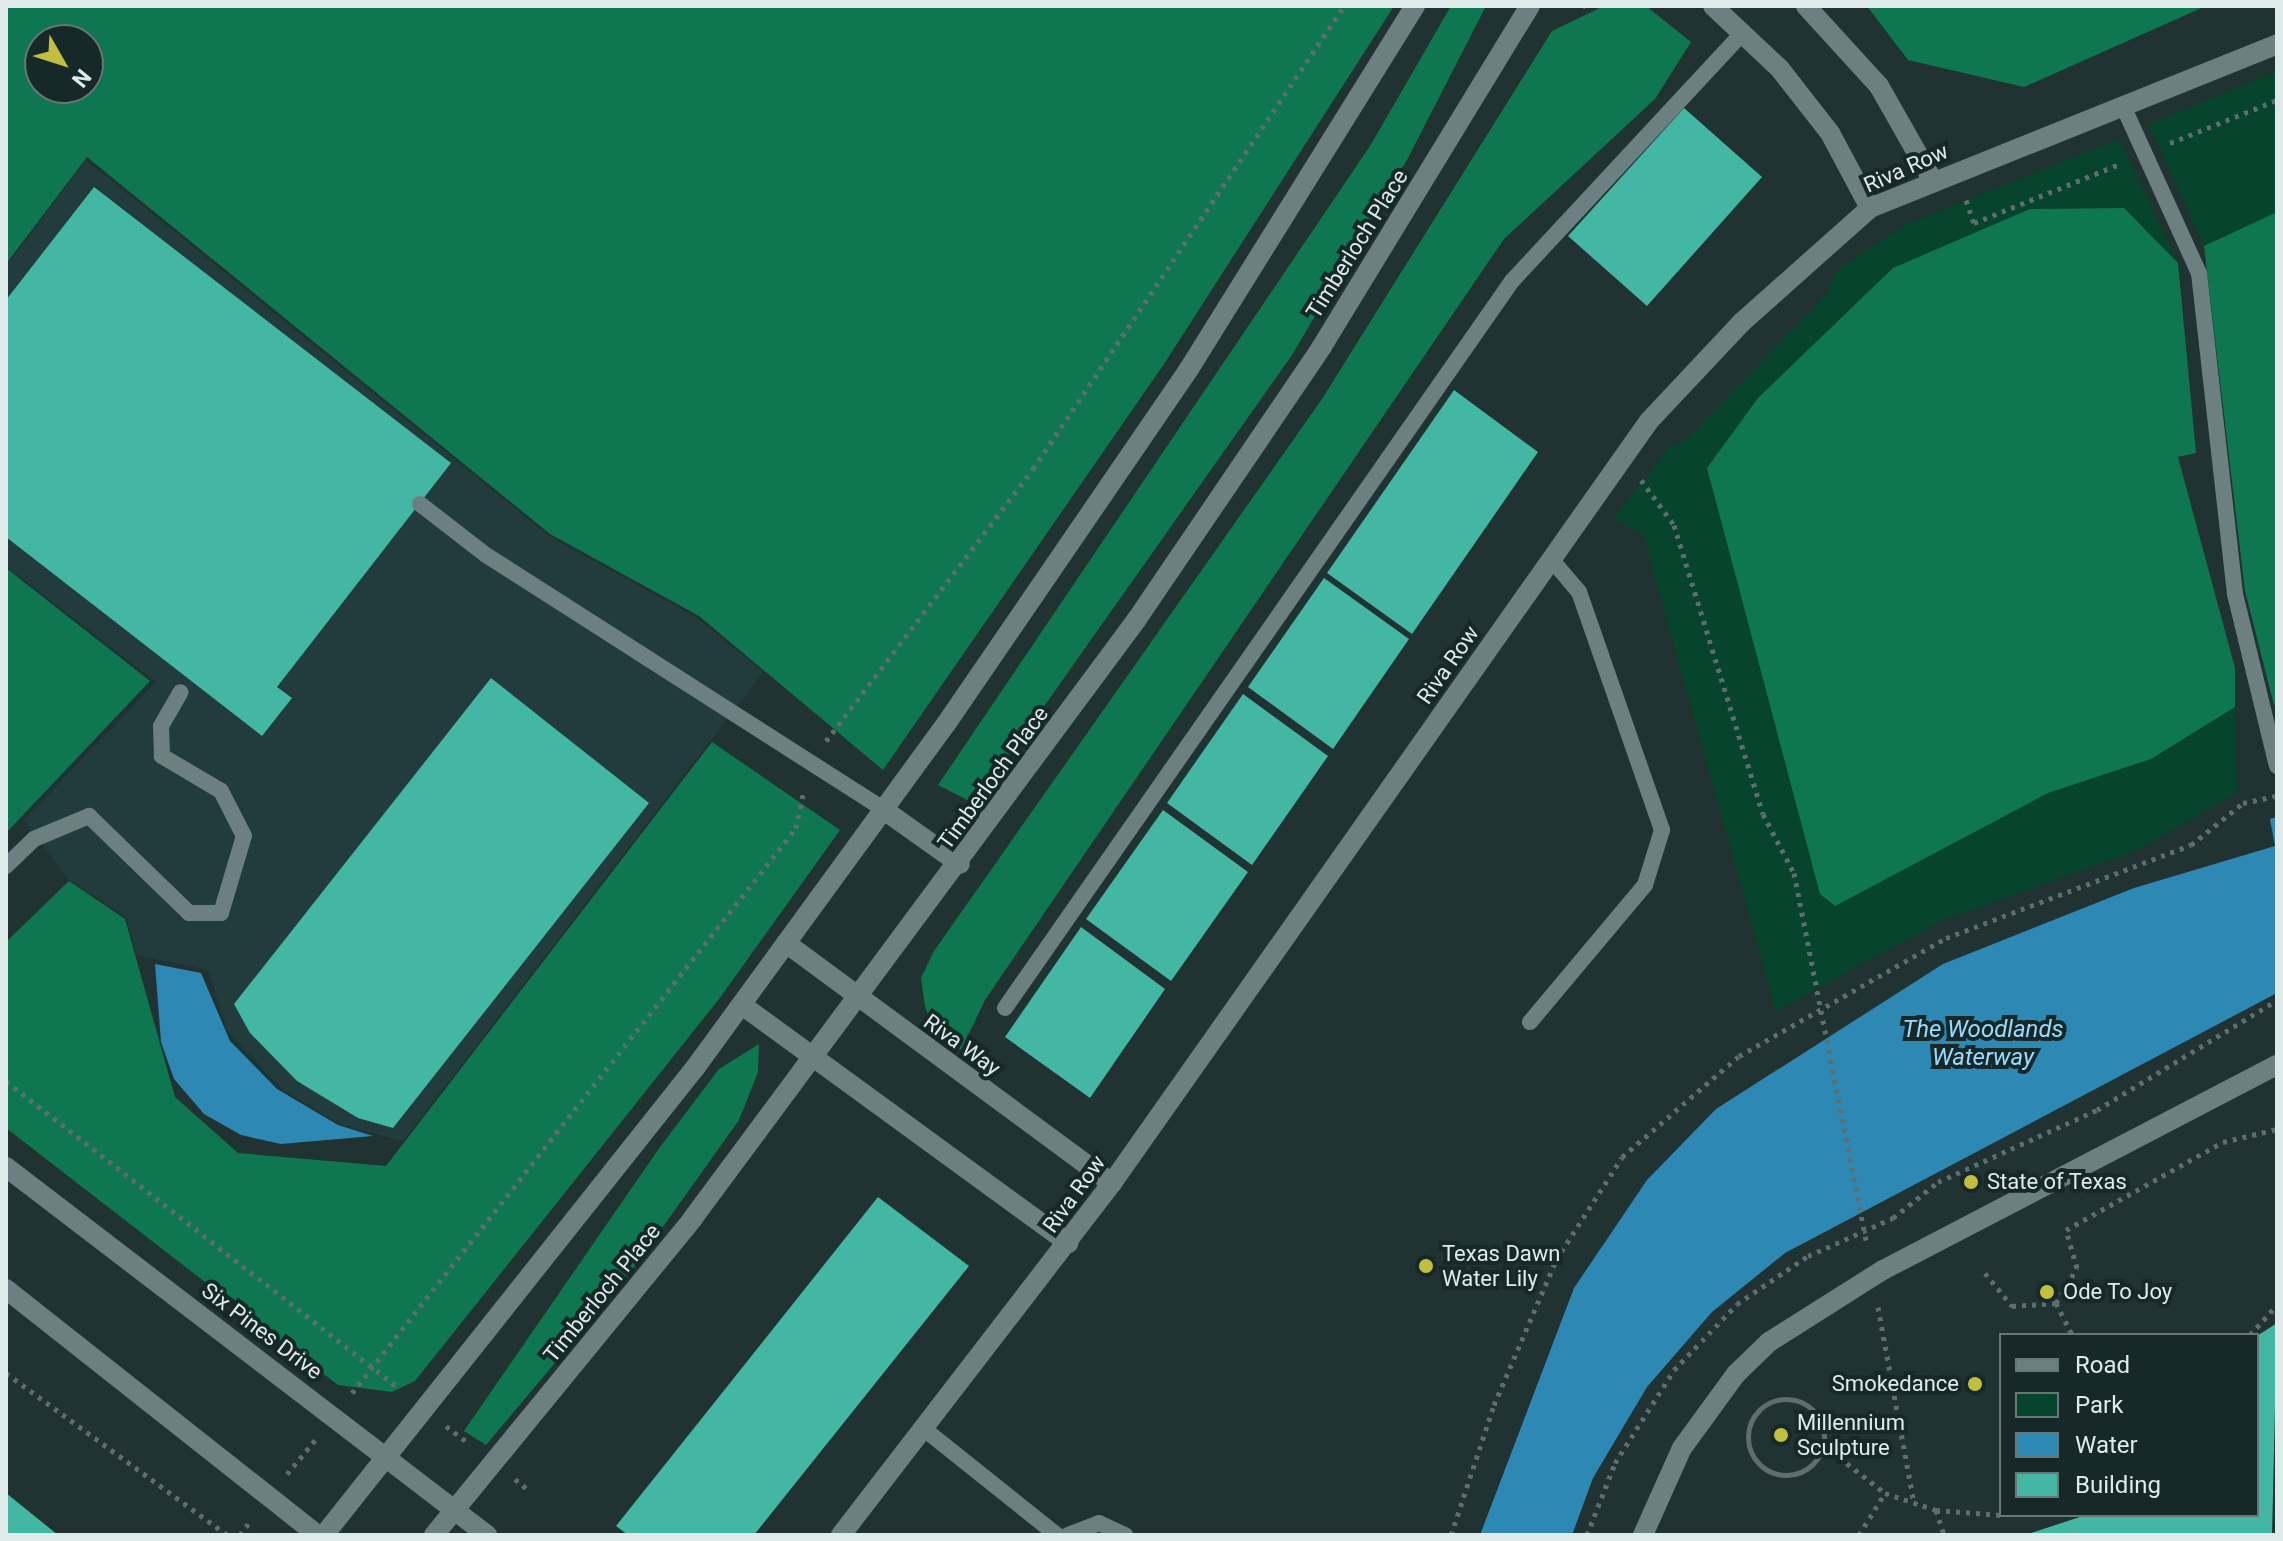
<!DOCTYPE html>
<style>
body{margin:0}
#map{position:relative;width:2283px;height:1541px;overflow:hidden;background:#213233;font-family:Roboto,sans-serif}
div>[style]{position:absolute}
.built>*{inset:0;background:#223c3d}
.green>*{inset:0;background:#06442d}
.forest>*{inset:0;background:#0e7752}
.water>*{inset:0;background:#2d88b4}
.building>*{inset:0;background:#44b7a4}
.path>*{height:5px;margin-top:-2.5px;transform-origin:0;background:repeating-linear-gradient(90deg,#5e6d6e 0 4px,transparent 0 10px)}
.path>.ring{margin:-2.5px;padding:0;box-sizing:content-box;background:none;border:5px solid #5e6d6e;border-radius:50%}
.service>*{height:16px;margin:-8px;padding:0 8px;transform-origin:8px;border-radius:8px;background:#6d8081}
.pedestrian>*{height:20px;margin:-10px;padding:0 10px;transform-origin:10px;border-radius:10px;background:#6d8081}
.minor>*{height:20px;margin:-10px;padding:0 10px;transform-origin:10px;border-radius:10px;background:#6d8081}
.tertiary>*{height:20px;margin:-10px;padding:0 10px;transform-origin:10px;border-radius:10px;background:#6d8081}
.dots>*{width:22px;height:22px;translate:-50% -50%;box-sizing:border-box;border:4px solid #172829;border-radius:50%}
span{translate:-50% -50%;white-space:nowrap;text-align:center;line-height:1.15;-webkit-text-stroke:8px #172829;paint-order:stroke}
.street-label{font-size:22px;color:#dfeaea}
.poi-label{font-size:22px;color:#dfeaea}
.left{translate:0 -50%;text-align:left}
.right{translate:-100% -50%;text-align:right}
.water-label{font-size:24px;color:#9adaff;font-style:italic}
.frame{position:absolute;inset:0;border:8px solid #dfeaea;pointer-events:none}
.legend{position:absolute;left:1999px;top:1333px;width:260px;height:184px;box-sizing:border-box;background:#172829;border:2px solid #677676;margin:0;padding:10px 14px;list-style:none;font-size:24px;color:#dfeaea}
.legend li{display:flex;align-items:center;gap:16px;height:40px}
.legend b{width:40px;border:2px solid #677676}
.north{position:absolute;left:24px;top:24px;width:80px;height:80px;box-sizing:border-box;background:#172829;border:2px solid #677676;border-radius:50%;rotate:129deg;font-size:22px;font-weight:700;line-height:32px;text-align:center;color:#dfeaea}
.north::after{content:'';display:block;margin:auto;width:28px;height:36px;background:#c1be40;clip-path:polygon(50% 0,100% 100%,50% 72%,0 100%)}
</style>
<div id="map">
<div class="built">
<div style="clip-path:polygon(86px 160px,549px 536px,697px 618px,763px 672px,403px 1141px,339px 1124px,283px 1090px,228px 1032px,208px 970px,137px 955px,126px 917px,68px 879px,24px 820px,156px 682px,6px 566px,6px 267px)"></div>
</div>
<div class="green">
<div style="clip-path:polygon(2277px 71px,2277px 212px,2204px 246px,2149px 124px)"></div>
<div style="clip-path:polygon(2119px 139px,2178px 263px,2124px 208px,2030px 209px,1893px 268px,1758px 398px,1707px 468px,1820px 893px,1834px 906px,2048px 793px,2151px 759px,2235px 707px,2237px 792px,2136px 851px,1941px 921px,1776px 1011px,1643px 534px,1613px 519px,1672px 444px,1684px 442px,1826px 295px,1837px 270px,1905px 225px)"></div>
</div>
<div class="forest">
<div style="clip-path:polygon(evenodd,6px 6px,1394px 6px,1164px 364px,883px 770px,699px 616px,550px 534px,87px 157px,6px 264px,6px 6px,88px 40px,88px 88px,40px 88px,40px 40px,88px 40px)"></div>
<div style="clip-path:polygon(1451px 6px,1486px 6px,1408px 158px,1292px 355px,975px 804px,938px 785px,1370px 146px)"></div>
<div style="clip-path:polygon(1604px 6px,1646px 6px,1691px 42px,1655px 99px,1504px 239px,985px 1000px,961px 1050px,933px 1028px,925px 1006px,921px 978px,934px 951px,1322px 399px,1552px 31px)"></div>
<div style="clip-path:polygon(1867px 6px,2206px 6px,2024px 87px,1908px 60px)"></div>
<div style="clip-path:polygon(2124px 208px,2178px 263px,2196px 453px,2178px 457px,2235px 668px,2235px 707px,2151px 759px,2048px 793px,1835px 906px,1820px 894px,1707px 468px,1758px 398px,1893px 268px,2030px 209px)"></div>
<div style="clip-path:polygon(2277px 212px,2277px 704px,2274px 705px,2245px 591px,2204px 246px)"></div>
<div style="clip-path:polygon(6px 568px,150px 681px,6px 833px)"></div>
<div style="clip-path:polygon(712px 742px,840px 830px,719px 999px,415px 1381px,392px 1392px,338px 1385px,6px 1128px,6px 942px,69px 881px,125px 919px,175px 1097px,238px 1153px,386px 1166px)"></div>
<div style="clip-path:polygon(759px 1044px,758px 1072px,739px 1120px,627px 1277px,486px 1445px,464px 1431px,660px 1147px,719px 1069px)"></div>
</div>
<div class="water">
<div style="clip-path:polygon(2277px 817px,2277px 993px,1785px 1253px,1712px 1312px,1647px 1387px,1593px 1478px,1572px 1535px,1480px 1535px,1574px 1288px,1647px 1180px,1716px 1109px,1943px 964px,2134px 888px,2275px 846px,2270px 819px)"></div>
<div style="clip-path:polygon(155px 964px,201px 973px,230px 1041px,277px 1089px,338px 1125px,373px 1136px,281px 1144px,241px 1135px,204px 1114px,174px 1079px,161px 1042px)"></div>
</div>
<div class="building">
<div style="clip-path:polygon(1684px 108px,1762px 177px,1647px 306px,1568px 236px)"></div>
<div style="clip-path:polygon(94px 187px,451px 463px,277px 687px,292px 698px,262px 736px,6px 537px,6px 300px)"></div>
<div style="clip-path:polygon(1454px 390px,1538px 452px,1412px 634px,1327px 573px)"></div>
<div style="clip-path:polygon(1324px 578px,1409px 639px,1333px 749px,1248px 687px)"></div>
<div style="clip-path:polygon(491px 678px,649px 803px,393px 1128px,358px 1118px,297px 1081px,250px 1033px,234px 1004px)"></div>
<div style="clip-path:polygon(1243px 694px,1328px 756px,1252px 865px,1167px 803px)"></div>
<div style="clip-path:polygon(1163px 810px,1248px 872px,1171px 981px,1086px 919px)"></div>
<div style="clip-path:polygon(1081px 927px,1165px 989px,1090px 1098px,1005px 1037px)"></div>
<div style="clip-path:polygon(878px 1197px,969px 1266px,754px 1535px,628px 1535px,616px 1526px)"></div>
<div style="clip-path:polygon(2277px 1323px,2272px 1535px,2025px 1535px,2086px 1515px,2257px 1515px,2257px 1336px)"></div>
<div style="clip-path:polygon(6px 1493px,58px 1535px,6px 1535px)"></div>
</div>
<div class="path">
<div style="left:1583px;top:6px;width:2px"></div>
<div style="left:2170px;top:143px;width:115px;rotate:-21.9deg"></div>
<div style="left:1966px;top:200px;width:24px;rotate:71deg"></div>
<div style="left:1974px;top:223px;width:157px;rotate:-22deg"></div>
<div style="left:1641px;top:480px;width:56px;rotate:53.7deg"></div>
<div style="left:1674px;top:525px;width:302px;rotate:72.9deg"></div>
<div style="left:1763px;top:814px;width:67px;rotate:62.3deg"></div>
<div style="left:1794px;top:873px;width:380px;rotate:78.9deg"></div>
<div style="left:826px;top:741px;width:342px;rotate:-52.7deg"></div>
<div style="left:1033px;top:469px;width:558px;rotate:-56.11deg"></div>
<div style="left:6px;top:1081px;width:500px;rotate:38.02deg"></div>
<div style="left:1985px;top:1273px;width:43px;rotate:50.7deg"></div>
<div style="left:2012px;top:1306px;width:44px;rotate:-3.9deg"></div>
<div style="left:2056px;top:1303px;width:41px;rotate:-59deg"></div>
<div style="left:2077px;top:1268px;width:40px;rotate:-106deg"></div>
<div style="left:2066px;top:1230px;width:180px;rotate:-29.3deg"></div>
<div style="left:2223px;top:1142px;width:56px;rotate:-13.5deg"></div>
<div style="left:2056px;top:1303px;width:36px;rotate:63deg"></div>
<div style="left:1878px;top:1307px;width:199px;rotate:79.6deg"></div>
<div style="left:2250px;top:1335px;width:40px;rotate:-48deg"></div>
<div style="left:6px;top:1373px;width:274px;rotate:36.2deg"></div>
<div style="left:352px;top:1393px;width:719px;rotate:-51.84deg"></div>
<div style="left:796px;top:828px;width:40px;rotate:-78deg"></div>
<div class="ring" style="left:1748px;top:1399px;width:71px;height:71px"></div>
<div style="left:446px;top:1426px;width:30px;rotate:37deg"></div>
<div style="left:1823px;top:1445px;width:78px;rotate:37.7deg"></div>
<div style="left:1885px;top:1493px;width:54px;rotate:18.4deg"></div>
<div style="left:1936px;top:1510px;width:65px;rotate:4.4deg"></div>
<div style="left:287px;top:1474px;width:45px;rotate:-50.4deg"></div>
<div style="left:515px;top:1479px;width:19px;rotate:39deg"></div>
<div style="left:1936px;top:1510px;width:26px;rotate:72deg"></div>
<div style="left:240px;top:1535px;width:19px;rotate:-54deg"></div>
<div style="left:1451px;top:1535px;width:137px;rotate:-71.7deg"></div>
<div style="left:1494px;top:1405px;width:158px;rotate:-66.8deg"></div>
<div style="left:1556px;top:1260px;width:122px;rotate:-57.3deg"></div>
<div style="left:1622px;top:1157px;width:155px;rotate:-40.8deg"></div>
<div style="left:1739px;top:1056px;width:238px;rotate:-29.7deg"></div>
<div style="left:1946px;top:938px;width:262px;rotate:-20.8deg"></div>
<div style="left:2191px;top:845px;width:67px;rotate:-38.9deg"></div>
<div style="left:2243px;top:803px;width:33px;rotate:-12deg"></div>
<div style="left:1587px;top:1535px;width:77px;rotate:-68.7deg"></div>
<div style="left:1615px;top:1463px;width:110px;rotate:-57.6deg"></div>
<div style="left:1674px;top:1370px;width:91px;rotate:-46.3deg"></div>
<div style="left:1737px;top:1304px;width:86px;rotate:-34.1deg"></div>
<div style="left:1808px;top:1256px;width:93px;rotate:-24.1deg"></div>
<div style="left:1893px;top:1218px;width:58px;rotate:-38.7deg"></div>
<div style="left:1938px;top:1182px;width:175px;rotate:-24.4deg"></div>
<div style="left:2097px;top:1110px;width:211px;rotate:-31.4deg"></div>
<div style="left:1859px;top:1535px;width:49px;rotate:-58.2deg"></div>
</div>
<div class="service">
<div style="left:2124px;top:108px;width:181px;rotate:65.6deg"></div>
<div style="left:2199px;top:273px;width:323px;rotate:83.6deg"></div>
<div style="left:2235px;top:594px;width:177px;rotate:76.3deg"></div>
<div style="left:420px;top:504px;width:83px;rotate:37.7deg"></div>
<div style="left:486px;top:555px;width:473px;rotate:32.6deg"></div>
<div style="left:6px;top:866px;width:39px;rotate:-44deg"></div>
<div style="left:34px;top:839px;width:60px;rotate:-22.7deg"></div>
<div style="left:89px;top:816px;width:139px;rotate:44.1deg"></div>
<div style="left:189px;top:913px;width:32px"></div>
<div style="left:221px;top:913px;width:80px;rotate:-73.4deg"></div>
<div style="left:244px;top:836px;width:51px;rotate:-117.1deg"></div>
<div style="left:221px;top:791px;width:69px;rotate:-149.3deg"></div>
<div style="left:162px;top:756px;width:30px;rotate:-92deg"></div>
<div style="left:161px;top:726px;width:39px;rotate:-60deg"></div>
<div style="left:1005px;top:1008px;width:886px;rotate:-55.11deg"></div>
<div style="left:1512px;top:281px;width:340px;rotate:-47.1deg"></div>
<div style="left:1530px;top:1022px;width:179px;rotate:-50deg"></div>
<div style="left:1645px;top:885px;width:58px;rotate:-72.8deg"></div>
<div style="left:1662px;top:830px;width:252px;rotate:-109.2deg"></div>
<div style="left:1579px;top:592px;width:42px;rotate:-130.2deg"></div>
<div style="left:924px;top:1429px;width:170px;rotate:38.6deg"></div>
<div style="left:1068px;top:1535px;width:33px;rotate:-21deg"></div>
<div style="left:1099px;top:1523px;width:29px;rotate:25deg"></div>
</div>
<div class="pedestrian">
<div style="left:1643px;top:1535px;width:95px;rotate:-65.9deg"></div>
<div style="left:1682px;top:1448px;width:92px;rotate:-53.9deg"></div>
<div style="left:1736px;top:1374px;width:46px;rotate:-44.1deg"></div>
<div style="left:1769px;top:1342px;width:135px;rotate:-32.3deg"></div>
<div style="left:1883px;top:1270px;width:444px;rotate:-27.5deg"></div>
</div>
<div class="minor">
<div style="left:1713px;top:6px;width:92px;rotate:43.2deg"></div>
<div style="left:1780px;top:69px;width:81px;rotate:52deg"></div>
<div style="left:1830px;top:133px;width:85px;rotate:61.9deg"></div>
<div style="left:1806px;top:6px;width:108px;rotate:47.6deg"></div>
<div style="left:1879px;top:86px;width:109px;rotate:60.4deg"></div>
<div style="left:786px;top:943px;width:405px;rotate:36.4deg"></div>
<div style="left:742px;top:1005px;width:404px;rotate:36.1deg"></div>
<div style="left:841px;top:1535px;width:444px;rotate:-52.4deg"></div>
<div style="left:1112px;top:1183px;width:932px;rotate:-54.83deg"></div>
<div style="left:1649px;top:421px;width:134px;rotate:-46.8deg"></div>
<div style="left:1741px;top:323px;width:173px;rotate:-41.7deg"></div>
<div style="left:1870px;top:208px;width:439px;rotate:-21.9deg"></div>
</div>
<div class="tertiary">
<div style="left:884px;top:810px;width:93px;rotate:35.4deg"></div>
<div style="left:6px;top:1167px;width:606px;rotate:37.42deg"></div>
<div style="left:6px;top:1289px;width:397px;rotate:38.3deg"></div>
<div style="left:324px;top:1535px;width:596px;rotate:-51.54deg"></div>
<div style="left:695px;top:1068px;width:426px;rotate:-53.9deg"></div>
<div style="left:946px;top:724px;width:430px;rotate:-55.6deg"></div>
<div style="left:1189px;top:369px;width:428px;rotate:-58.1deg"></div>
<div style="left:434px;top:1535px;width:409px;rotate:-50.7deg"></div>
<div style="left:693px;top:1218px;width:746px;rotate:-53.45deg"></div>
<div style="left:1137px;top:619px;width:328px;rotate:-55.8deg"></div>
<div style="left:1321px;top:348px;width:401px;rotate:-58.6deg"></div>
</div>
<div class="dots">
<div style="left:1971px;top:1182px;background:#c1be40"></div>
<div style="left:1426px;top:1266px;background:#c1be40"></div>
<div style="left:2047px;top:1292px;background:#c1be40"></div>
<div style="left:1975px;top:1384px;background:#c1be40"></div>
<div style="left:1781px;top:1435px;background:#c1be40"></div>
</div>
<div class="street-label">
<span style="left:1906px;top:168px;rotate:-24deg">Riva Row</span>
<span style="left:1357px;top:244px;rotate:-58deg">Timberloch Place</span>
<span style="left:1448px;top:665px;rotate:-55deg">Riva Row</span>
<span style="left:993px;top:778px;rotate:-54deg">Timberloch Place</span>
<span style="left:962px;top:1045px;rotate:36deg">Riva Way</span>
<span style="left:1074px;top:1194px;rotate:-54deg">Riva Row</span>
<span style="left:602px;top:1293px;rotate:-51deg">Timberloch Place</span>
<span style="left:262px;top:1331px;rotate:37deg">Six Pines Drive</span>
</div>
<div class="poi-label">
<span class="left" style="left:1987px;top:1182px">State of Texas</span>
<span class="left" style="left:1442px;top:1266px">Texas Dawn<br>Water Lily</span>
<span class="left" style="left:2063px;top:1292px">Ode To Joy</span>
<span class="right" style="left:1959px;top:1384px">Smokedance</span>
<span class="left" style="left:1797px;top:1435px">Millennium<br>Sculpture</span>
</div>
<div class="water-label">
<span style="left:1983px;top:1044px">The Woodlands<br>Waterway</span>
</div>
<div class="frame"></div>
<ul class="legend">
<li><b style="height:10px;background:#6d8081"></b>Road</li>
<li><b style="height:22px;background:#06442d"></b>Park</li>
<li><b style="height:22px;background:#2d88b4"></b>Water</li>
<li><b style="height:22px;background:#44b7a4"></b>Building</li>
</ul>
<div class="north">N</div>
</div>
